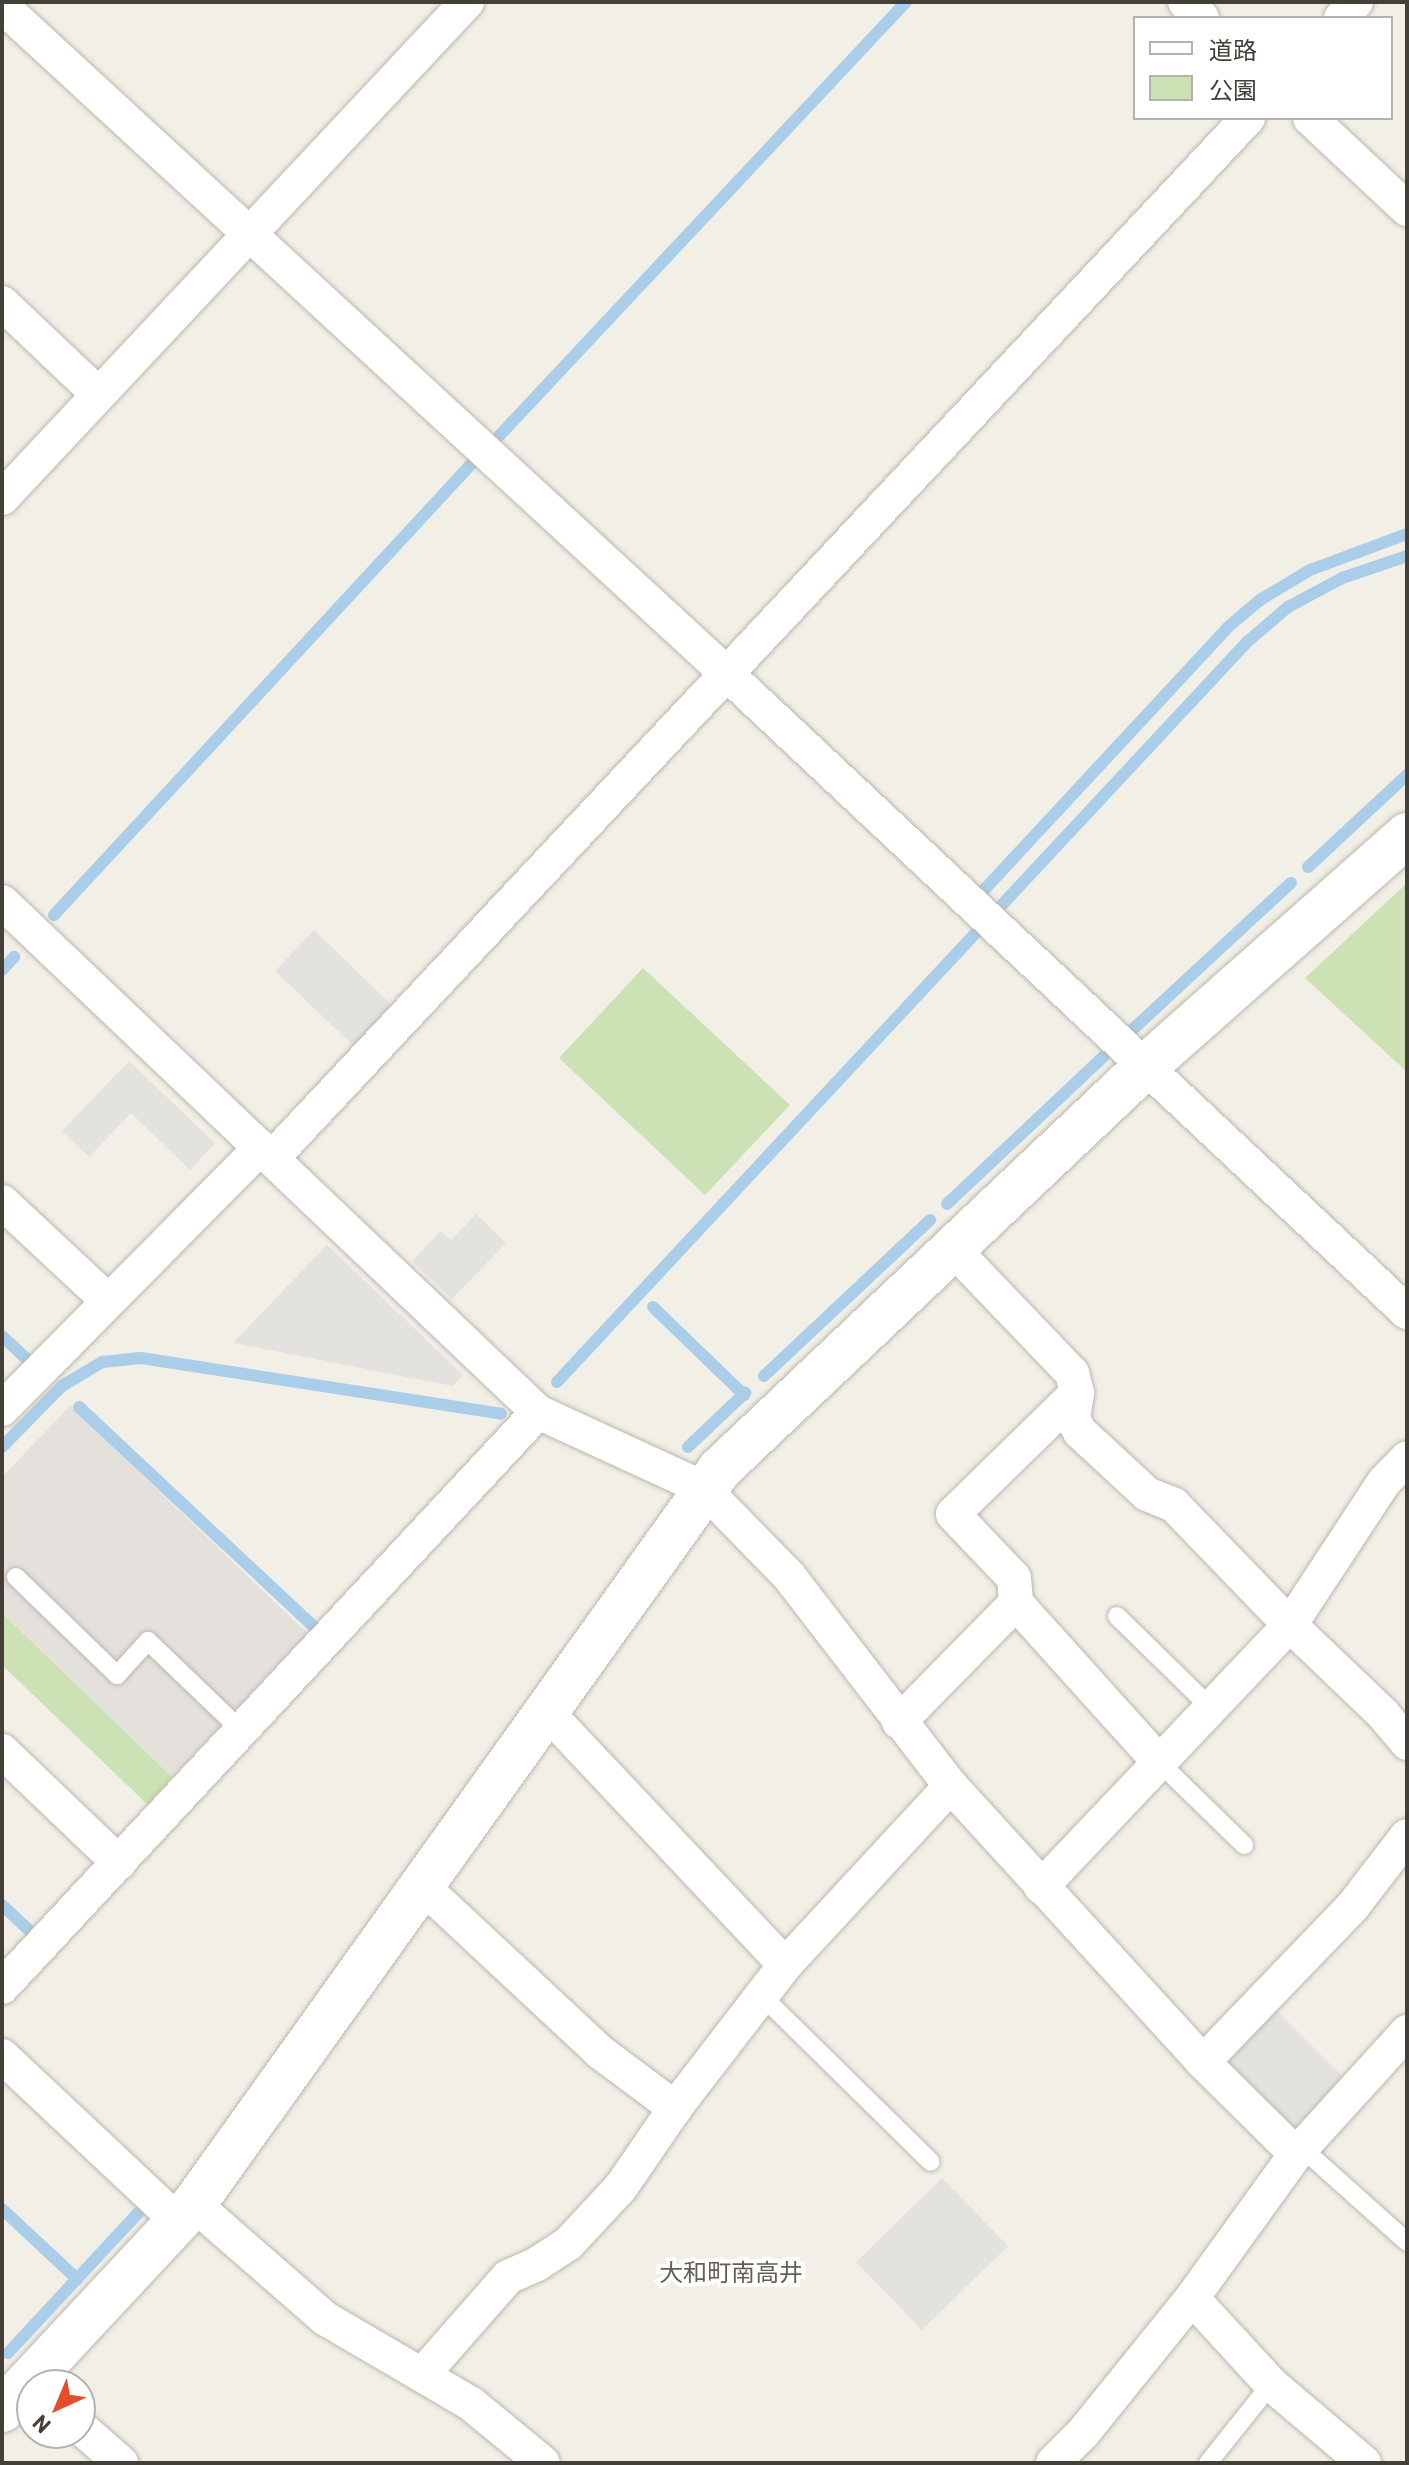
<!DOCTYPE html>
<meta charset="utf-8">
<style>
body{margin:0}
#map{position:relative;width:1409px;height:2465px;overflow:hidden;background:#f2efe7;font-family:Barlow,"Noto Sans JP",sans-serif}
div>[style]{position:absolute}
.industrial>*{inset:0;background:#e4e1dc}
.green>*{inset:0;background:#cce2b4}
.parking>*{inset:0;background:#e3e2df}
.stream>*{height:12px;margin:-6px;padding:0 6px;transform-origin:6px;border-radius:6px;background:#aacde9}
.roads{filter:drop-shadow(0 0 2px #bcb7ab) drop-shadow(0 0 2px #bcb7ab)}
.service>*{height:18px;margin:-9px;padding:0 9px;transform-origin:9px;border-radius:9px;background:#fff}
.minor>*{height:34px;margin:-17px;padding:0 17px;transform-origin:17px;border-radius:17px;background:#fff}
.tertiary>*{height:44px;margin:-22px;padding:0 22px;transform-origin:22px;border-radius:22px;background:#fff}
span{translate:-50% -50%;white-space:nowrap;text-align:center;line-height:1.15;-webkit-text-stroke:8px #fff;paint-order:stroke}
.quarter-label{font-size:24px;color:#665e4f}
.frame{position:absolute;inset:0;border:4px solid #443f37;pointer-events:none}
.legend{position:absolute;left:1133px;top:16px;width:260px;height:104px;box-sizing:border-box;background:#fff;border:2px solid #b4b2af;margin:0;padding:10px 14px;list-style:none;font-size:24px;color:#443f37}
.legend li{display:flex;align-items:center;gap:16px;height:40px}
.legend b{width:40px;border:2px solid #b4b2af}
.north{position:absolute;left:16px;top:2369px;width:80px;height:80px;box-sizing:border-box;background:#fff;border:2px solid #b4b2af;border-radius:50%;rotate:224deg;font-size:22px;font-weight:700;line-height:32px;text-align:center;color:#443f37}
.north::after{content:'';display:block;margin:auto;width:28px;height:36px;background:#e44d2c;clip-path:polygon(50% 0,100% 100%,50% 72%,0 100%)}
</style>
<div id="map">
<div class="industrial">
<div style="clip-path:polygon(70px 1406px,307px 1633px,172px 1777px,2px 1613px,2px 1477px)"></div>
</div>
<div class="green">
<div style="clip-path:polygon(1407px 883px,1407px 1072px,1305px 978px)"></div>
<div style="clip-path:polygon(643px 968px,790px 1105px,705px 1195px,559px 1058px)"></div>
<div style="clip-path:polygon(2px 1613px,172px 1777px,148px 1805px,2px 1665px)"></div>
</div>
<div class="parking">
<div style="clip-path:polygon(314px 930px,397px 1010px,359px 1051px,275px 971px)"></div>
<div style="clip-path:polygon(129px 1061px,215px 1143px,190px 1170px,131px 1113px,89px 1157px,62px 1131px)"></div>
<div style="clip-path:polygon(476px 1214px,506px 1243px,452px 1299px,412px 1261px,441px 1231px,451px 1240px)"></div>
<div style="clip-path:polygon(327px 1245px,463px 1375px,453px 1386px,233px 1343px)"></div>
<div style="clip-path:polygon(1271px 2005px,1348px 2082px,1306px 2129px,1291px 2130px,1218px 2057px)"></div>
<div style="clip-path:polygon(942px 2178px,1008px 2246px,922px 2330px,856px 2262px)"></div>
</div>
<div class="stream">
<div style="left:499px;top:436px;width:595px;rotate:-46.84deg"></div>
<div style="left:1308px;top:867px;width:135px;rotate:-42.9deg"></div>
<div style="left:983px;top:891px;width:360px;rotate:-47.1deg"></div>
<div style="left:1228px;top:627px;width:42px;rotate:-40.2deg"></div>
<div style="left:1260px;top:600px;width:58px;rotate:-31deg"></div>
<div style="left:1310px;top:570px;width:103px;rotate:-20.4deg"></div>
<div style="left:54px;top:915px;width:620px;rotate:-47.22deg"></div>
<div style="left:2px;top:970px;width:18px;rotate:-47deg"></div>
<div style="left:1131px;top:1031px;width:218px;rotate:-42.8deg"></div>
<div style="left:947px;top:1204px;width:216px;rotate:-43.3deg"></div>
<div style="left:653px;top:1307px;width:127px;rotate:44deg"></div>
<div style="left:2px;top:1336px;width:33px;rotate:43deg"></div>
<div style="left:764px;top:1376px;width:228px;rotate:-43.2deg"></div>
<div style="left:557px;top:1382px;width:1012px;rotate:-47deg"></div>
<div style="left:1247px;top:642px;width:54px;rotate:-40.5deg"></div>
<div style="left:1288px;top:607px;width:61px;rotate:-28.2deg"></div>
<div style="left:1342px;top:578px;width:69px;rotate:-18.7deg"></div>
<div style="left:79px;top:1407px;width:320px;rotate:43.1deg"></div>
<div style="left:2px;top:1447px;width:86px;rotate:-45.5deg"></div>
<div style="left:62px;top:1386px;width:47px;rotate:-31deg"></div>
<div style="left:102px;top:1362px;width:39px;rotate:-6deg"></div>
<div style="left:141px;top:1358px;width:364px;rotate:8.8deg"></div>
<div style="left:688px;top:1447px;width:79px;rotate:-43.5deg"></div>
<div style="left:2px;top:1905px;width:40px;rotate:43deg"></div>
<div style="left:2px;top:2209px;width:103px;rotate:43deg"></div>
<div style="left:8px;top:2353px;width:191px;rotate:-47.1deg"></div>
</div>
<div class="roads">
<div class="service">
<div style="left:16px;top:1577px;width:141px;rotate:44.1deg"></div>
<div style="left:117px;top:1675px;width:46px;rotate:-47.6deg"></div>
<div style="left:148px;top:1641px;width:130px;rotate:43.8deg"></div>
<div style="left:1117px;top:1616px;width:132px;rotate:44.4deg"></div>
<div style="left:1159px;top:1762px;width:119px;rotate:44.3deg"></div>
<div style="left:763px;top:1997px;width:235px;rotate:44.5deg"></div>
<div style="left:1302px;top:2148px;width:141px;rotate:41.8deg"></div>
<div style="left:1208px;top:2463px;width:101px;rotate:-51.4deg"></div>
</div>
<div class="minor">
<div style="left:1185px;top:2px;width:23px;rotate:43deg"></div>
<div style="left:2px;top:6px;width:984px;rotate:42.65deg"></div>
<div style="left:726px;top:673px;width:934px;rotate:43.18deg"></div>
<div style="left:1341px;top:18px;width:22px;rotate:-47deg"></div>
<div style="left:1310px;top:118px;width:133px;rotate:43.2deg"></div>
<div style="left:2px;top:303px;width:132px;rotate:43.5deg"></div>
<div style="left:2px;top:498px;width:680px;rotate:-46.85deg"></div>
<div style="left:2px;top:902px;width:740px;rotate:43.58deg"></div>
<div style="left:538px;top:1412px;width:182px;rotate:24.7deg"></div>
<div style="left:703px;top:1488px;width:123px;rotate:45.7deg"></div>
<div style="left:789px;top:1576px;width:265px;rotate:52.4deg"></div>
<div style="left:951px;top:1786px;width:374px;rotate:47.6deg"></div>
<div style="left:1203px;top:2062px;width:131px;rotate:44.7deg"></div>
<div style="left:273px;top:1157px;width:1425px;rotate:-46.82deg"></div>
<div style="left:2px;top:1202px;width:145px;rotate:43deg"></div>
<div style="left:953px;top:1249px;width:172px;rotate:46.2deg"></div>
<div style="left:1072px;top:1373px;width:21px;rotate:76deg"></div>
<div style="left:1077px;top:1393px;width:26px;rotate:99deg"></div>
<div style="left:1073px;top:1419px;width:15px;rotate:62deg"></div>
<div style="left:1080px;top:1432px;width:91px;rotate:42.8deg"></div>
<div style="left:1147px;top:1494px;width:29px;rotate:22deg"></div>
<div style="left:1174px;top:1505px;width:167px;rotate:46deg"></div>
<div style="left:1290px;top:1625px;width:129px;rotate:43.7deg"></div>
<div style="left:1383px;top:1714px;width:38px;rotate:50deg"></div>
<div style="left:1077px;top:1393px;width:173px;rotate:135.7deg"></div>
<div style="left:953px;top:1514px;width:88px;rotate:46.4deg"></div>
<div style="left:1014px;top:1578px;width:25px;rotate:85deg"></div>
<div style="left:1016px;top:1603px;width:214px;rotate:48deg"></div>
<div style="left:2px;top:1409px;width:368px;rotate:-45.3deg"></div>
<div style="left:545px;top:1710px;width:350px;rotate:46.7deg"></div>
<div style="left:899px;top:1722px;width:167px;rotate:-45.5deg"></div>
<div style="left:2px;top:1751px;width:162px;rotate:43.7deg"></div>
<div style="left:421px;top:1885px;width:245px;rotate:43deg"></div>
<div style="left:600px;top:2052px;width:94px;rotate:36.7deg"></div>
<div style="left:1041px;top:1887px;width:361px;rotate:-46.5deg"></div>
<div style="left:1290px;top:1625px;width:171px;rotate:-56.7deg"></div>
<div style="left:1384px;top:1482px;width:33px;rotate:-46deg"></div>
<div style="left:2px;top:1987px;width:786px;rotate:-47.01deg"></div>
<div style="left:2px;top:2056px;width:241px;rotate:43.2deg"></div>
<div style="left:1203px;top:2062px;width:216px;rotate:-46.1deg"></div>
<div style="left:1353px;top:1906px;width:88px;rotate:-52.4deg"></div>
<div style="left:194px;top:2204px;width:175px;rotate:41.1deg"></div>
<div style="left:326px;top:2319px;width:167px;rotate:30.3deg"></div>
<div style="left:470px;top:2403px;width:94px;rotate:39.4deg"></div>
<div style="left:1192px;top:2298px;width:117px;rotate:47.4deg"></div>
<div style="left:1271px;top:2384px;width:122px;rotate:40.3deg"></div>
<div style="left:423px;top:2374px;width:129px;rotate:-48.8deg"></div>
<div style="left:508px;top:2277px;width:32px;rotate:-24deg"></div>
<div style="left:537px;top:2264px;width:37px;rotate:-33deg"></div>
<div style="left:568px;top:2244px;width:78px;rotate:-47.1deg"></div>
<div style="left:621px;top:2187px;width:96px;rotate:-55.6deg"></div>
<div style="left:675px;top:2108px;width:180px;rotate:-52.4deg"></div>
<div style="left:785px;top:1965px;width:244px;rotate:-47.2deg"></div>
<div style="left:80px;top:2427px;width:55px;rotate:41.3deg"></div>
<div style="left:1053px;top:2463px;width:42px;rotate:-45deg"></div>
<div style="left:1083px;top:2433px;width:174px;rotate:-51.1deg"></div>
<div style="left:1192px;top:2298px;width:178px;rotate:-54.2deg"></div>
<div style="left:1296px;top:2154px;width:165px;rotate:-47.7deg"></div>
</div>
<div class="tertiary">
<div style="left:2px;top:2410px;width:282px;rotate:-47deg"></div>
<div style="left:194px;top:2204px;width:904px;rotate:-54.41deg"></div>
<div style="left:720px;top:1469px;width:586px;rotate:-43.41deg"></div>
<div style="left:1146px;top:1066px;width:349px;rotate:-41.5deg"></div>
</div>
</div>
<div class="quarter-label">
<span style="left:731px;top:2272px">大和町南高井</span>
</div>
<div class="frame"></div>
<ul class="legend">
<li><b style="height:10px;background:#fff"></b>道路</li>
<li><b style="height:22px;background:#cce2b4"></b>公園</li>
</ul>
<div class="north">N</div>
</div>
